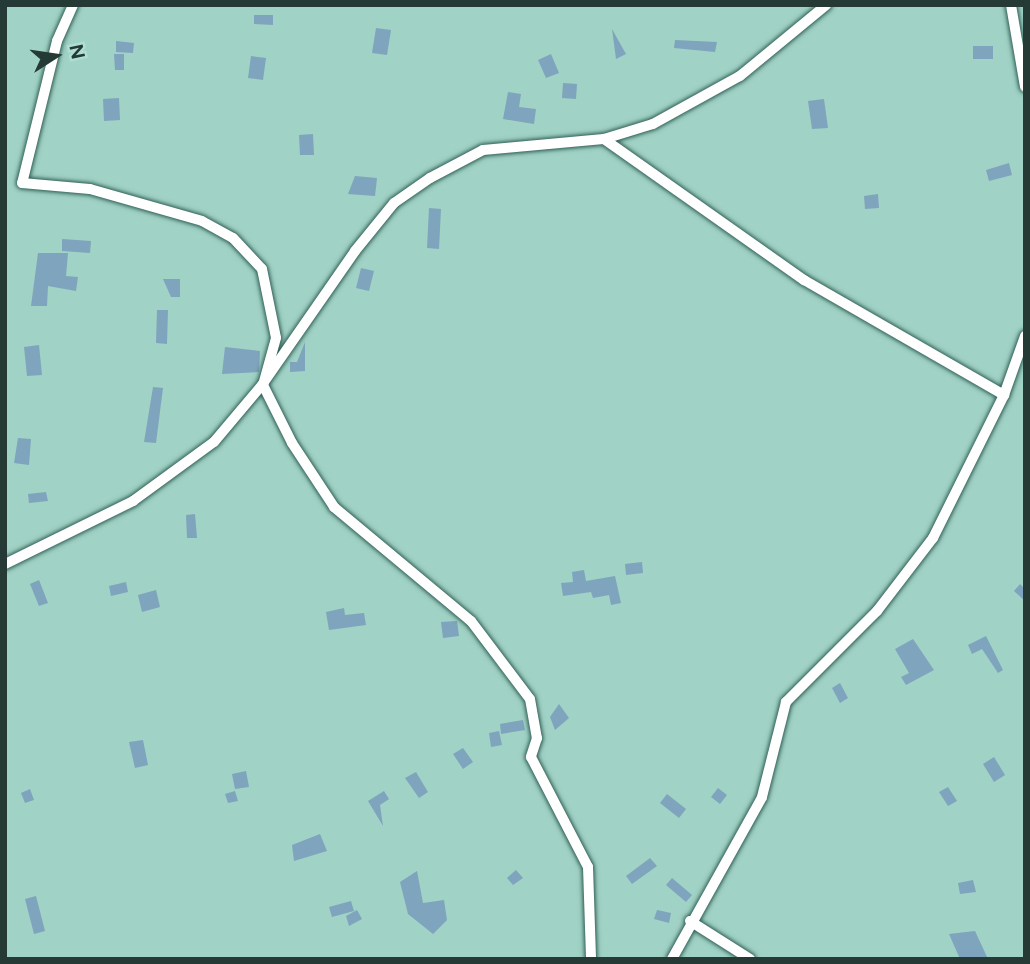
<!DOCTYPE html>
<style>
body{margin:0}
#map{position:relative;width:1030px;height:964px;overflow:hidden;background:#a0d2c5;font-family:Figtree,sans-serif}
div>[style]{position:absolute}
.building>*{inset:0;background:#7fa4bd}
.roads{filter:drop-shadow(0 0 2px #316056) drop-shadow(0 0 2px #316056)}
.street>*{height:10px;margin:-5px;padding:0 5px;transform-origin:5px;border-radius:5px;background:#fff}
span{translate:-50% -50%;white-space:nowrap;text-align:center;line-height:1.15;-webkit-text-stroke:6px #addfd2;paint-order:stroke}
.frame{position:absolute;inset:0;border:7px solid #263a35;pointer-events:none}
.north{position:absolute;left:21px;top:21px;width:70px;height:70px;-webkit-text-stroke:5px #addfd2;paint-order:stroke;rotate:78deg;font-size:19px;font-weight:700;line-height:28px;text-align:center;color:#263a35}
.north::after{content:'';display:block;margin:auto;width:24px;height:32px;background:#263a35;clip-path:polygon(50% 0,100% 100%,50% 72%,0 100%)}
</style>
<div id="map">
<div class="building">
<div style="clip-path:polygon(254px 15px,273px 15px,273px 25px,254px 24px)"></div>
<div style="clip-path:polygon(376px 28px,391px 30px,387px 55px,372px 53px)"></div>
<div style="clip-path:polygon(612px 29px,626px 54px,616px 59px)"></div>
<div style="clip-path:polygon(675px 40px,717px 42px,715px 52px,674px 48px)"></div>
<div style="clip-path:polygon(116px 41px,134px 43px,133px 53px,116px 52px)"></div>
<div style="clip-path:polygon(973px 46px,993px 46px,993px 59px,973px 59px)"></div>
<div style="clip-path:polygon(114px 54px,124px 54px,124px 70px,115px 70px)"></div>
<div style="clip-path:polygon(551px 54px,559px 73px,546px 78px,538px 60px)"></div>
<div style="clip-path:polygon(251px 56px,266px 58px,263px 80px,248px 78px)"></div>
<div style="clip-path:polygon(563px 83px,577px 84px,576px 99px,562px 98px)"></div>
<div style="clip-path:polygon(508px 92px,521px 94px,519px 107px,536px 109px,534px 124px,503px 119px)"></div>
<div style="clip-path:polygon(119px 98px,120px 120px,104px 121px,103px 99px)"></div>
<div style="clip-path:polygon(824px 99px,828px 128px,812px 129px,808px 101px)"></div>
<div style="clip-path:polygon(313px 134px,314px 155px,300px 155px,299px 135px)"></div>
<div style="clip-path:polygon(1009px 163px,1012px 175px,989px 181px,986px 170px)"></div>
<div style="clip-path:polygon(355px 176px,377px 178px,375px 196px,348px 194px)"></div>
<div style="clip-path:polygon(878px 194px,879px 208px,865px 209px,864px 196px)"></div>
<div style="clip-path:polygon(429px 208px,441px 209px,439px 249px,427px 248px)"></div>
<div style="clip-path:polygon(62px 239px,91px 241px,90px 253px,62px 251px)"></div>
<div style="clip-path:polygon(38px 253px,68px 253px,66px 276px,78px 277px,76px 291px,48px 286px,47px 306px,31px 306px)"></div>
<div style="clip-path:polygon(361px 268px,374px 271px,369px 291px,356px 288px)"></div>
<div style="clip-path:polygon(163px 279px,180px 279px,180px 297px,171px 297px)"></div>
<div style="clip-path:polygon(157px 310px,168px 310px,167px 344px,156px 343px)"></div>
<div style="clip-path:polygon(305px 342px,305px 371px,290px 372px,290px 362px,297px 362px)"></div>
<div style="clip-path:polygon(39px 345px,42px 375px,27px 376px,24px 347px)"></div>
<div style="clip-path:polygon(225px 347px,260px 351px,259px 372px,222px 374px)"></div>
<div style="clip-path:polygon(153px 387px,163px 388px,156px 443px,144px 442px)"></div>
<div style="clip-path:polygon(18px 438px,31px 439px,29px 465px,14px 463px)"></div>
<div style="clip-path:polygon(46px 492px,48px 501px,29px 503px,28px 494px)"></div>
<div style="clip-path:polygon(195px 514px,197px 538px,187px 538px,186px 515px)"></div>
<div style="clip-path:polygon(642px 562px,643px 573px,626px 575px,625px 564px)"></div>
<div style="clip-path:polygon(584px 570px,586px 581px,615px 576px,621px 603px,611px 605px,609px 595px,593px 598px,591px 592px,563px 596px,561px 583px,573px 582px,572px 572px)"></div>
<div style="clip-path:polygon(39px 580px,48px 603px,39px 606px,30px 584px)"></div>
<div style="clip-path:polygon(126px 582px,128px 592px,111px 596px,109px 586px)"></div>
<div style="clip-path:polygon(1020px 584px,1025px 589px,1025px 601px,1014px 591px)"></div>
<div style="clip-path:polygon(156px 590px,160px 607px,142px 612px,138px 595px)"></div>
<div style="clip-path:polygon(344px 608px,345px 615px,364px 613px,366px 625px,329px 630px,326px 612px)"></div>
<div style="clip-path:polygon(457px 621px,459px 636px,443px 638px,441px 622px)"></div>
<div style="clip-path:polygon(986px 636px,1003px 670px,998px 673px,982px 649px,972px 654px,968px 645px)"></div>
<div style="clip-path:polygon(913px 639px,934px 670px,906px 685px,901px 677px,909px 673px,895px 649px)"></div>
<div style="clip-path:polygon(840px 683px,848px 698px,840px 703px,832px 688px)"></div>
<div style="clip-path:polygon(559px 704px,569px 718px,555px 730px,550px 717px)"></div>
<div style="clip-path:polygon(523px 720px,525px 730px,501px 734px,500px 724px)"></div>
<div style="clip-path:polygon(499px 731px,502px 745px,491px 747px,489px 733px)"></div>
<div style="clip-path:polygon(143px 740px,148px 765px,135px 768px,129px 742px)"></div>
<div style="clip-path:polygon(463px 748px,473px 762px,463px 769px,453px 754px)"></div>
<div style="clip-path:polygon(994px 757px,1005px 775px,994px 782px,983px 764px)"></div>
<div style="clip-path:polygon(246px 771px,249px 787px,235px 789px,232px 774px)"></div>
<div style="clip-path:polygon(416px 772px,428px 792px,419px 798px,405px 778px)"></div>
<div style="clip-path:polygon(948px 787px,957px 801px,948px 806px,939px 792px)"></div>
<div style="clip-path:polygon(718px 788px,727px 795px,720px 804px,711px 797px)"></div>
<div style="clip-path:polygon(30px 789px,34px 800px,25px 803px,21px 793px)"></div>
<div style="clip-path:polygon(235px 791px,238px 801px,228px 803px,225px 794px)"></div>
<div style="clip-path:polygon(384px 791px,389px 799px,380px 805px,383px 826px,368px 801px)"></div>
<div style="clip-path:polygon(667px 794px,686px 809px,679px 818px,660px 803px)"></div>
<div style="clip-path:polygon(320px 834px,327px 851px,294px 861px,292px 845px)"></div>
<div style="clip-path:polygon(650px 858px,657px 866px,632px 884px,626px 876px)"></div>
<div style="clip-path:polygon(516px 870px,523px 878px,513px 885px,507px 878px)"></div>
<div style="clip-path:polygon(417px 871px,423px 903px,444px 900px,447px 920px,433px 934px,408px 914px,400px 882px)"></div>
<div style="clip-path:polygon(672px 878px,692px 895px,686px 902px,666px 885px)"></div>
<div style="clip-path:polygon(973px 880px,976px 892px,960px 894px,958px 883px)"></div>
<div style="clip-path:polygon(36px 896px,45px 931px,34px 934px,25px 899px)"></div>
<div style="clip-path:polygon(351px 901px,354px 911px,332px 917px,329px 907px)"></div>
<div style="clip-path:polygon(357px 910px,362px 919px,349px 926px,346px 916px)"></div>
<div style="clip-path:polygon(657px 910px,671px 913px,669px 923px,654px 919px)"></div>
<div style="clip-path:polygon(975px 931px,988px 959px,960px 959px,949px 934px)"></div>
</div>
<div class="roads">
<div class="street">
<div style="left:73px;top:5px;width:39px;rotate:114deg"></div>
<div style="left:57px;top:41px;width:146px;rotate:103.8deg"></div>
<div style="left:22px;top:183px;width:68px;rotate:5deg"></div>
<div style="left:90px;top:189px;width:116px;rotate:15.9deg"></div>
<div style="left:202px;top:221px;width:35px;rotate:29deg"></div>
<div style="left:233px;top:238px;width:42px;rotate:46.9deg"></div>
<div style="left:262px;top:269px;width:70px;rotate:78.5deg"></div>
<div style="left:276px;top:338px;width:49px;rotate:105.5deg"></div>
<div style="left:263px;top:385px;width:65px;rotate:63.4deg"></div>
<div style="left:292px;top:443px;width:77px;rotate:56.7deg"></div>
<div style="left:334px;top:507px;width:178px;rotate:39.8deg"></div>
<div style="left:471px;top:621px;width:98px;rotate:52.9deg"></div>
<div style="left:530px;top:699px;width:40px;rotate:80deg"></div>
<div style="left:537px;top:738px;width:20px;rotate:108deg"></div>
<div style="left:531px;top:757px;width:124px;rotate:62.6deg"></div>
<div style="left:588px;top:867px;width:92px;rotate:88.1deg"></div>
<div style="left:1011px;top:5px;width:83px;rotate:80.3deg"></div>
<div style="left:604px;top:139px;width:245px;rotate:35.2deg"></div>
<div style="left:804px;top:280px;width:231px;rotate:29.9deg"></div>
<div style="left:5px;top:564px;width:143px;rotate:-26.2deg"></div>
<div style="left:133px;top:501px;width:100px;rotate:-36.1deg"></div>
<div style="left:214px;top:442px;width:75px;rotate:-49.9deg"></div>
<div style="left:262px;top:385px;width:163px;rotate:-55.2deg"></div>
<div style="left:355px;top:251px;width:62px;rotate:-50.9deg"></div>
<div style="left:394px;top:203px;width:44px;rotate:-34.8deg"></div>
<div style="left:430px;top:178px;width:60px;rotate:-27.8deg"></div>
<div style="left:483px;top:150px;width:121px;rotate:-5.2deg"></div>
<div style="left:604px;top:139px;width:51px;rotate:-17deg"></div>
<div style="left:653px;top:124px;width:99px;rotate:-28.9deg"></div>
<div style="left:740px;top:76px;width:112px;rotate:-39.5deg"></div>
<div style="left:690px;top:921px;width:71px;rotate:32.3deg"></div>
<div style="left:672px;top:959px;width:185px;rotate:-60.9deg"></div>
<div style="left:762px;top:797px;width:98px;rotate:-75.8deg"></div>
<div style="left:786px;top:702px;width:129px;rotate:-45deg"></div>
<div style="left:877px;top:611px;width:92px;rotate:-52.5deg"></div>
<div style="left:933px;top:538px;width:160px;rotate:-63.6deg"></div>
<div style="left:1004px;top:395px;width:63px;rotate:-70.4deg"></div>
</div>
</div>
<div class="frame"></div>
<div class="north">N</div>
</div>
